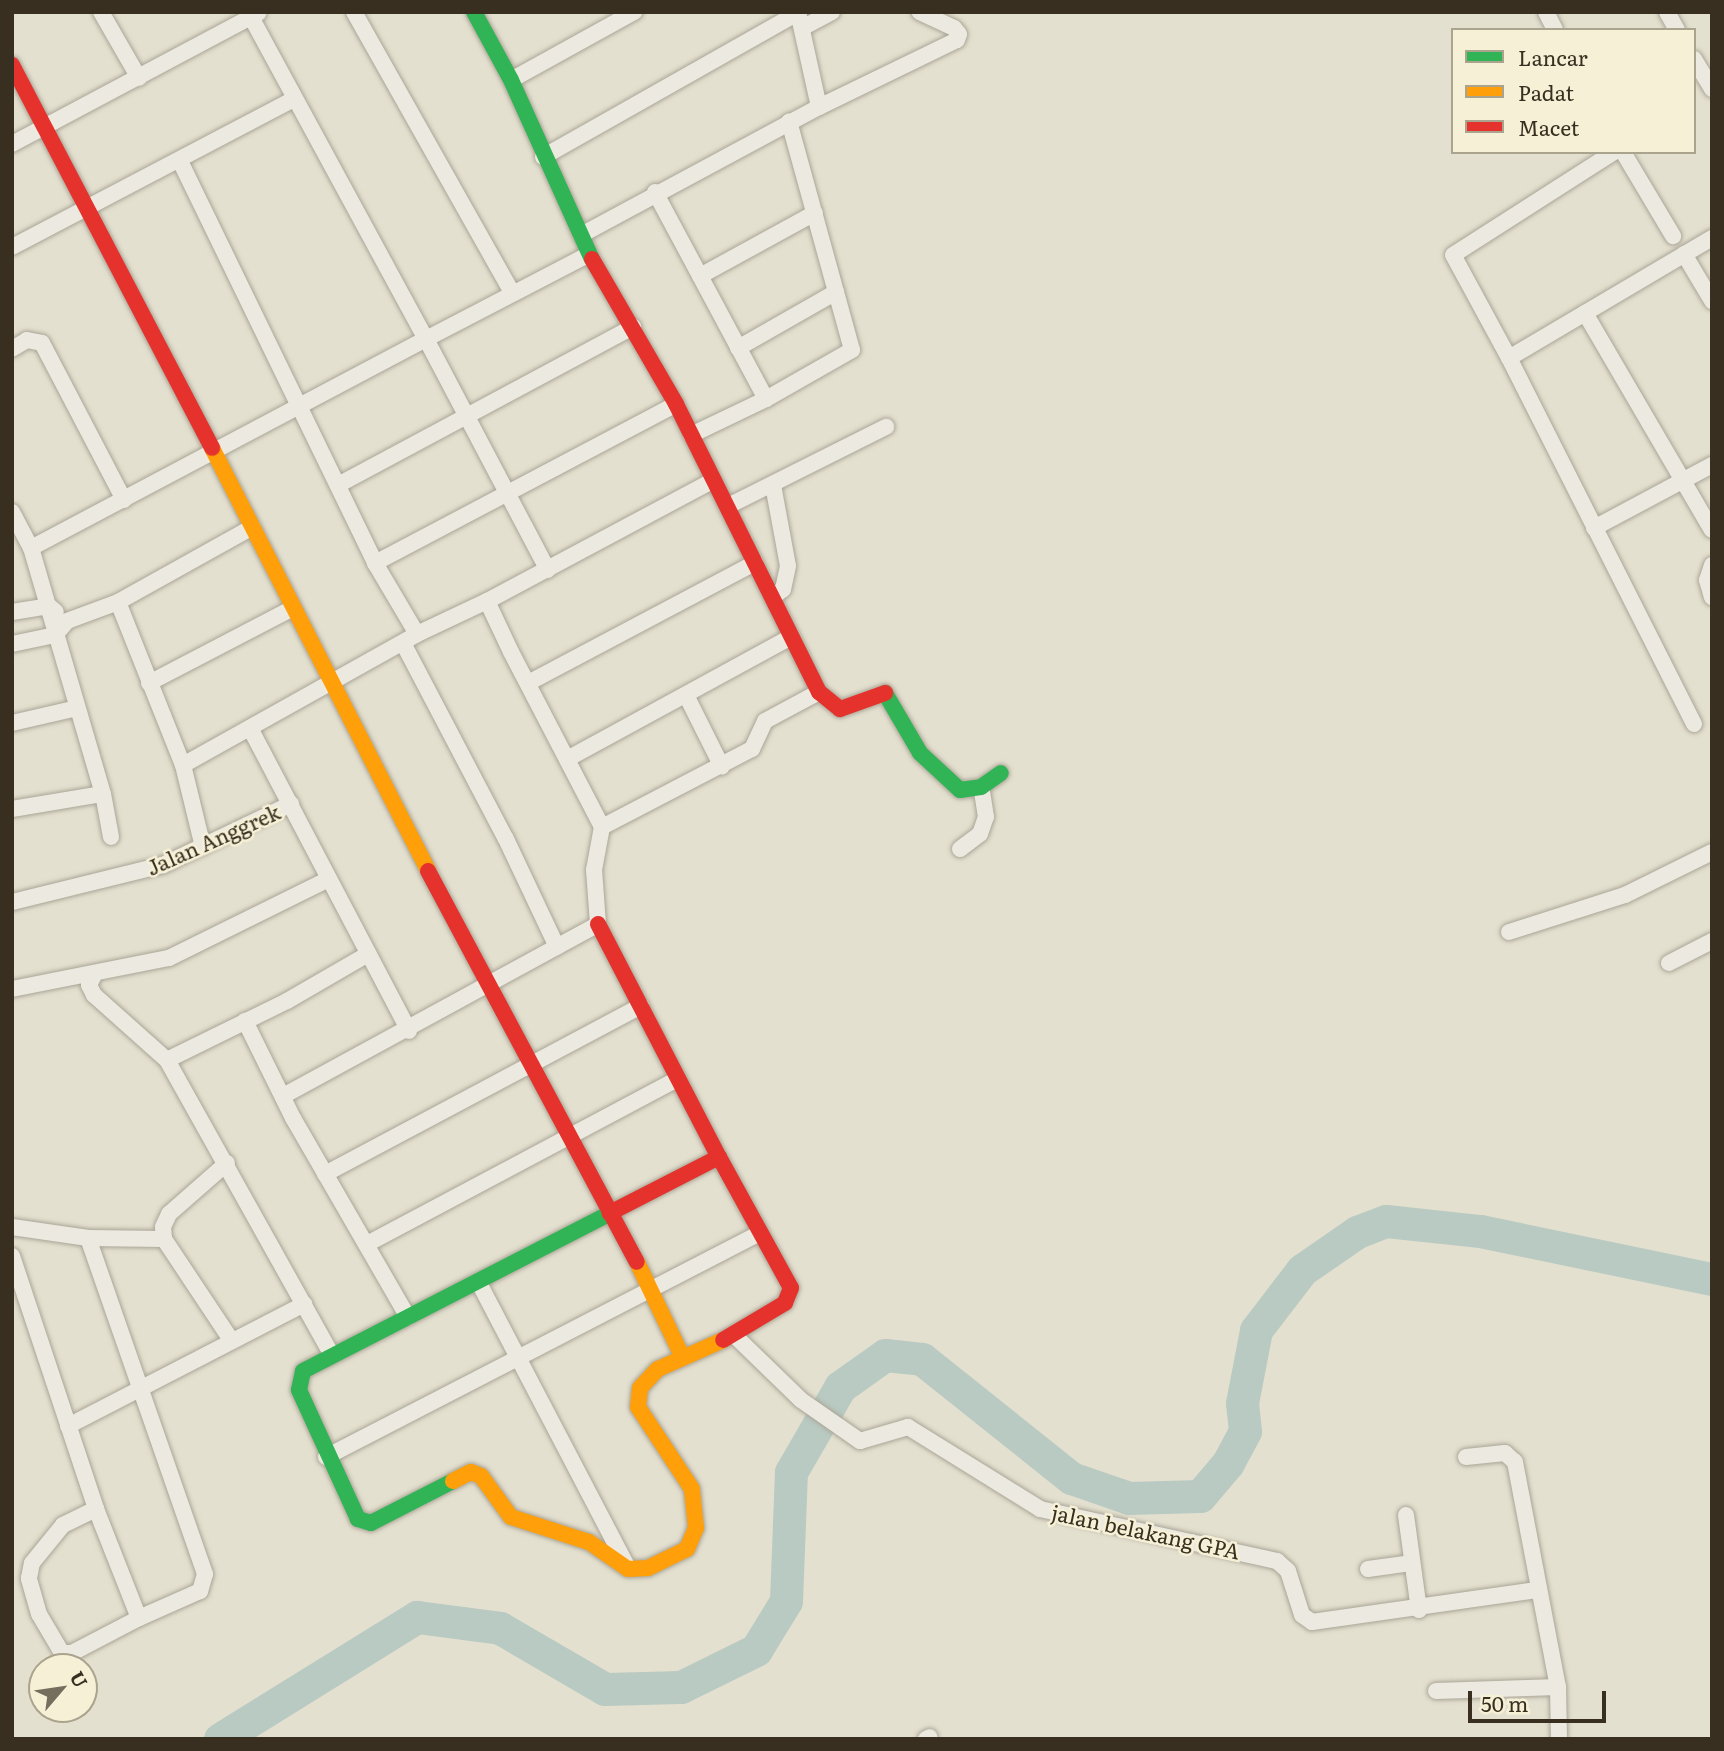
<!DOCTYPE html>
<style>
body{margin:0}
#map{position:relative;width:1724px;height:1751px;overflow:hidden;background:#e4e0cf;font-family:Literata,serif}
div>[style]{position:absolute}
.river>*{height:33px;margin:-16.5px;padding:0 16.5px;transform-origin:16.5px;border-radius:16.5px;background:#b9cac2}
.roads{filter:drop-shadow(0 0 2px #aaa597) drop-shadow(0 0 2px #aaa597)}
.street>*{height:16px;margin:-8px;padding:0 8px;transform-origin:8px;border-radius:8px;background:#eceae0}
.fast>*{height:16px;margin:-8px;padding:0 8px;transform-origin:8px;border-radius:8px;background:#30b455}
.slow>*{height:16px;margin:-8px;padding:0 8px;transform-origin:8px;border-radius:8px;background:#ff9f0a}
.jam>*{height:16px;margin:-8px;padding:0 8px;transform-origin:8px;border-radius:8px;background:#e5322d}
span{translate:-50% -50%;white-space:nowrap;text-align:center;line-height:1.15;-webkit-text-stroke:5px #f5f0d6;paint-order:stroke}
.street-label{font-size:21px;color:#392f20}
.frame{position:absolute;inset:0;border:14px solid #392f20;pointer-events:none}
.legend{position:absolute;left:1451px;top:28px;width:245px;height:126px;box-sizing:border-box;background:#f5f0d6;border:2px solid #aaa38d;margin:0;padding:9px 12px;list-style:none;font-size:21px;color:#392f20}
.legend li{display:flex;align-items:center;gap:14px;height:35px}
.legend b{width:35px;border:2px solid #aaa38d}
.north{position:absolute;left:28px;top:1653px;width:70px;height:70px;box-sizing:border-box;background:#f5f0d6;border:2px solid #aaa38d;border-radius:50%;rotate:61deg;font-size:19px;font-weight:700;line-height:28px;text-align:center;color:#392f20}
.north::after{content:'';display:block;margin:auto;width:24px;height:32px;background:#756d5d;clip-path:polygon(50% 0,100% 100%,50% 72%,0 100%)}
.scale{position:absolute;left:1468px;top:1691px;width:138px;height:32px;box-sizing:border-box;border:4px solid #392f20;border-top:0;padding-left:9px;font-size:21px;line-height:24px;white-space:nowrap;color:#392f20;-webkit-text-stroke:5px #f5f0d6;paint-order:stroke}
</style>
<div id="map">
<div class="river">
<div style="left:220px;top:1739px;width:232px;rotate:-31.8deg"></div>
<div style="left:417px;top:1617px;width:84px;rotate:7.5deg"></div>
<div style="left:500px;top:1628px;width:121px;rotate:30.2deg"></div>
<div style="left:605px;top:1689px;width:76px;rotate:-1.5deg"></div>
<div style="left:681px;top:1687px;width:84px;rotate:-26.3deg"></div>
<div style="left:756px;top:1650px;width:57px;rotate:-58.5deg"></div>
<div style="left:786px;top:1601px;width:129px;rotate:-87.8deg"></div>
<div style="left:791px;top:1472px;width:98px;rotate:-60deg"></div>
<div style="left:840px;top:1387px;width:55px;rotate:-35.4deg"></div>
<div style="left:885px;top:1355px;width:37px;rotate:6deg"></div>
<div style="left:922px;top:1359px;width:191px;rotate:38.6deg"></div>
<div style="left:1071px;top:1478px;width:61px;rotate:19deg"></div>
<div style="left:1129px;top:1498px;width:71px;rotate:-1.6deg"></div>
<div style="left:1200px;top:1496px;width:43px;rotate:-49.7deg"></div>
<div style="left:1228px;top:1463px;width:36px;rotate:-62deg"></div>
<div style="left:1245px;top:1431px;width:28px;rotate:-96deg"></div>
<div style="left:1242px;top:1403px;width:74px;rotate:-79.1deg"></div>
<div style="left:1256px;top:1330px;width:76px;rotate:-52.5deg"></div>
<div style="left:1302px;top:1270px;width:67px;rotate:-34.6deg"></div>
<div style="left:1357px;top:1232px;width:31px;rotate:-21deg"></div>
<div style="left:1386px;top:1221px;width:95px;rotate:6.1deg"></div>
<div style="left:1480px;top:1231px;width:237px;rotate:11.7deg"></div>
</div>
<div class="roads">
<div class="street">
<div style="left:101px;top:12px;width:76px;rotate:60.1deg"></div>
<div style="left:354px;top:12px;width:322px;rotate:60.6deg"></div>
<div style="left:1546px;top:12px;width:20px;rotate:63deg"></div>
<div style="left:1667px;top:12px;width:21px;rotate:61deg"></div>
<div style="left:251px;top:17px;width:366px;rotate:61.5deg"></div>
<div style="left:426px;top:339px;width:184px;rotate:-27.5deg"></div>
<div style="left:802px;top:28px;width:34px;rotate:-28deg"></div>
<div style="left:1694px;top:59px;width:35px;rotate:59deg"></div>
<div style="left:511px;top:80px;width:141px;rotate:-28.9deg"></div>
<div style="left:819px;top:107px;width:153px;rotate:-25.9deg"></div>
<div style="left:957px;top:40px;width:6px;rotate:-72deg"></div>
<div style="left:959px;top:34px;width:8px;rotate:-130deg"></div>
<div style="left:954px;top:28px;width:38px;rotate:-155deg"></div>
<div style="left:12px;top:144px;width:279px;rotate:-28deg"></div>
<div style="left:1623px;top:152px;width:98px;rotate:59.2deg"></div>
<div style="left:543px;top:157px;width:293px;rotate:-29.5deg"></div>
<div style="left:180px;top:161px;width:447px;rotate:64.1deg"></div>
<div style="left:375px;top:563px;width:82px;rotate:59.4deg"></div>
<div style="left:655px;top:192px;width:235px;rotate:61.8deg"></div>
<div style="left:581px;top:235px;width:270px;rotate:-28.3deg"></div>
<div style="left:819px;top:107px;width:97px;rotate:-102.5deg"></div>
<div style="left:12px;top:247px;width:318px;rotate:-27.7deg"></div>
<div style="left:1684px;top:254px;width:55px;rotate:59.2deg"></div>
<div style="left:700px;top:276px;width:131px;rotate:-28.7deg"></div>
<div style="left:1585px;top:313px;width:251px;rotate:59.7deg"></div>
<div style="left:738px;top:348px;width:113px;rotate:-29.7deg"></div>
<div style="left:12px;top:349px;width:17px;rotate:-31deg"></div>
<div style="left:27px;top:340px;width:15px;rotate:11deg"></div>
<div style="left:42px;top:343px;width:177px;rotate:62.4deg"></div>
<div style="left:1509px;top:358px;width:117px;rotate:-118.5deg"></div>
<div style="left:1453px;top:255px;width:191px;rotate:-32.6deg"></div>
<div style="left:691px;top:435px;width:83px;rotate:-25.6deg"></div>
<div style="left:766px;top:399px;width:99px;rotate:-29.7deg"></div>
<div style="left:852px;top:350px;width:237px;rotate:-105.4deg"></div>
<div style="left:712px;top:481px;width:255px;rotate:151.9deg"></div>
<div style="left:487px;top:601px;width:56px;rotate:64.8deg"></div>
<div style="left:511px;top:652px;width:197px;rotate:62.5deg"></div>
<div style="left:602px;top:827px;width:169px;rotate:-27.5deg"></div>
<div style="left:752px;top:749px;width:31px;rotate:-65deg"></div>
<div style="left:765px;top:721px;width:61px;rotate:-28.2deg"></div>
<div style="left:338px;top:485px;width:335px;rotate:-28.2deg"></div>
<div style="left:773px;top:485px;width:82px;rotate:79.5deg"></div>
<div style="left:788px;top:566px;width:24px;rotate:102deg"></div>
<div style="left:783px;top:589px;width:13px;rotate:141deg"></div>
<div style="left:728px;top:506px;width:177px;rotate:-26.6deg"></div>
<div style="left:12px;top:512px;width:41px;rotate:62.2deg"></div>
<div style="left:1594px;top:528px;width:134px;rotate:-28.1deg"></div>
<div style="left:375px;top:563px;width:340px;rotate:-27.8deg"></div>
<div style="left:1712px;top:565px;width:16px;rotate:108deg"></div>
<div style="left:1707px;top:580px;width:18px;rotate:74deg"></div>
<div style="left:118px;top:602px;width:175px;rotate:68.3deg"></div>
<div style="left:183px;top:765px;width:84px;rotate:76.3deg"></div>
<div style="left:12px;top:612px;width:37px;rotate:-9deg"></div>
<div style="left:49px;top:606px;width:9px;rotate:41deg"></div>
<div style="left:55px;top:635px;width:18px;rotate:-49deg"></div>
<div style="left:67px;top:621px;width:54px;rotate:-20.4deg"></div>
<div style="left:118px;top:602px;width:154px;rotate:-29.1deg"></div>
<div style="left:403px;top:643px;width:221px;rotate:62.3deg"></div>
<div style="left:506px;top:839px;width:119px;rotate:64.7deg"></div>
<div style="left:12px;top:644px;width:44px;rotate:-11.8deg"></div>
<div style="left:149px;top:683px;width:162px;rotate:-27.5deg"></div>
<div style="left:528px;top:683px;width:257px;rotate:-27.9deg"></div>
<div style="left:686px;top:695px;width:80px;rotate:63.4deg"></div>
<div style="left:12px;top:723px;width:67px;rotate:-13deg"></div>
<div style="left:1694px;top:724px;width:410px;rotate:-116.8deg"></div>
<div style="left:1509px;top:358px;width:236px;rotate:-30.6deg"></div>
<div style="left:250px;top:728px;width:342px;rotate:62.3deg"></div>
<div style="left:569px;top:758px;width:253px;rotate:-28.6deg"></div>
<div style="left:183px;top:765px;width:268px;rotate:-29.2deg"></div>
<div style="left:417px;top:634px;width:77px;rotate:-25.2deg"></div>
<div style="left:12px;top:809px;width:92px;rotate:-9.4deg"></div>
<div style="left:111px;top:837px;width:44px;rotate:-100.5deg"></div>
<div style="left:103px;top:794px;width:256px;rotate:-106.3deg"></div>
<div style="left:31px;top:548px;width:447px;rotate:-27.9deg"></div>
<div style="left:426px;top:339px;width:261px;rotate:62.2deg"></div>
<div style="left:960px;top:849px;width:25px;rotate:-37deg"></div>
<div style="left:980px;top:834px;width:18px;rotate:-71deg"></div>
<div style="left:986px;top:817px;width:30px;rotate:-99deg"></div>
<div style="left:12px;top:902px;width:155px;rotate:-13.8deg"></div>
<div style="left:163px;top:865px;width:142px;rotate:-25.5deg"></div>
<div style="left:1509px;top:932px;width:122px;rotate:-17.7deg"></div>
<div style="left:1625px;top:895px;width:97px;rotate:-26.3deg"></div>
<div style="left:1669px;top:963px;width:48px;rotate:-27.1deg"></div>
<div style="left:94px;top:975px;width:11px;rotate:117deg"></div>
<div style="left:89px;top:985px;width:11px;rotate:63deg"></div>
<div style="left:94px;top:995px;width:98px;rotate:41.7deg"></div>
<div style="left:167px;top:1060px;width:134px;rotate:-26.2deg"></div>
<div style="left:287px;top:1001px;width:94px;rotate:-30.1deg"></div>
<div style="left:12px;top:989px;width:160px;rotate:-11.2deg"></div>
<div style="left:169px;top:958px;width:178px;rotate:-26.3deg"></div>
<div style="left:245px;top:1021px;width:108px;rotate:63.7deg"></div>
<div style="left:293px;top:1118px;width:230px;rotate:60deg"></div>
<div style="left:167px;top:1060px;width:338px;rotate:60.8deg"></div>
<div style="left:283px;top:1096px;width:359px;rotate:-28.6deg"></div>
<div style="left:598px;top:924px;width:54px;rotate:-94.2deg"></div>
<div style="left:594px;top:870px;width:44px;rotate:-79.5deg"></div>
<div style="left:227px;top:1163px;width:77px;rotate:138.7deg"></div>
<div style="left:169px;top:1214px;width:14px;rotate:115deg"></div>
<div style="left:163px;top:1227px;width:12px;rotate:85deg"></div>
<div style="left:164px;top:1239px;width:121px;rotate:56.4deg"></div>
<div style="left:325px;top:1174px;width:358px;rotate:-28deg"></div>
<div style="left:12px;top:1227px;width:77px;rotate:8.2deg"></div>
<div style="left:88px;top:1238px;width:76px;rotate:0.8deg"></div>
<div style="left:88px;top:1238px;width:356px;rotate:70.8deg"></div>
<div style="left:205px;top:1574px;width:18px;rotate:106deg"></div>
<div style="left:200px;top:1591px;width:67px;rotate:156.1deg"></div>
<div style="left:367px;top:1244px;width:351px;rotate:-28deg"></div>
<div style="left:12px;top:1256px;width:267px;rotate:71.6deg"></div>
<div style="left:96px;top:1509px;width:117px;rotate:68.5deg"></div>
<div style="left:139px;top:1618px;width:76px;rotate:152.4deg"></div>
<div style="left:72px;top:1653px;width:10px;rotate:180deg"></div>
<div style="left:62px;top:1653px;width:45px;rotate:-120.5deg"></div>
<div style="left:39px;top:1614px;width:37px;rotate:-106deg"></div>
<div style="left:29px;top:1578px;width:15px;rotate:-79deg"></div>
<div style="left:32px;top:1563px;width:49px;rotate:-50.8deg"></div>
<div style="left:63px;top:1525px;width:37px;rotate:-26deg"></div>
<div style="left:479px;top:1283px;width:319px;rotate:62.4deg"></div>
<div style="left:734px;top:1335px;width:93px;rotate:44.1deg"></div>
<div style="left:801px;top:1400px;width:72px;rotate:34.8deg"></div>
<div style="left:860px;top:1441px;width:50px;rotate:-16.3deg"></div>
<div style="left:908px;top:1427px;width:155px;rotate:31.8deg"></div>
<div style="left:1040px;top:1509px;width:243px;rotate:12.4deg"></div>
<div style="left:1277px;top:1561px;width:15px;rotate:42deg"></div>
<div style="left:1288px;top:1571px;width:46px;rotate:72.3deg"></div>
<div style="left:1302px;top:1615px;width:12px;rotate:35deg"></div>
<div style="left:1312px;top:1622px;width:227px;rotate:-8.1deg"></div>
<div style="left:68px;top:1426px;width:266px;rotate:-27.3deg"></div>
<div style="left:326px;top:1457px;width:488px;rotate:-27.3deg"></div>
<div style="left:1466px;top:1457px;width:39px;rotate:-6deg"></div>
<div style="left:1505px;top:1453px;width:13px;rotate:42deg"></div>
<div style="left:1515px;top:1462px;width:229px;rotate:79.2deg"></div>
<div style="left:1406px;top:1515px;width:96px;rotate:82.2deg"></div>
<div style="left:1368px;top:1569px;width:43px;rotate:-7.9deg"></div>
<div style="left:1436px;top:1691px;width:122px;rotate:-1.9deg"></div>
<div style="left:1558px;top:1687px;width:52px;rotate:88.9deg"></div>
<div style="left:926px;top:1739px;width:4px;rotate:-27deg"></div>
</div>
<div class="fast">
<div style="left:474px;top:12px;width:77px;rotate:61.4deg"></div>
<div style="left:511px;top:80px;width:196px;rotate:65.7deg"></div>
<div style="left:885px;top:693px;width:69px;rotate:59.7deg"></div>
<div style="left:920px;top:753px;width:54px;rotate:42.8deg"></div>
<div style="left:960px;top:790px;width:21px;rotate:-8deg"></div>
<div style="left:981px;top:787px;width:24px;rotate:-35deg"></div>
<div style="left:453px;top:1481px;width:92px;rotate:152.9deg"></div>
<div style="left:371px;top:1523px;width:14px;rotate:-163deg"></div>
<div style="left:358px;top:1519px;width:142px;rotate:-114.6deg"></div>
<div style="left:299px;top:1390px;width:19px;rotate:-78deg"></div>
<div style="left:303px;top:1371px;width:345px;rotate:-27.2deg"></div>
</div>
<div class="slow">
<div style="left:212px;top:448px;width:475px;rotate:62.9deg"></div>
<div style="left:637px;top:1262px;width:106px;rotate:64.4deg"></div>
<div style="left:453px;top:1481px;width:20px;rotate:-27deg"></div>
<div style="left:471px;top:1472px;width:11px;rotate:22deg"></div>
<div style="left:481px;top:1476px;width:51px;rotate:53.8deg"></div>
<div style="left:511px;top:1517px;width:82px;rotate:17.8deg"></div>
<div style="left:589px;top:1542px;width:47px;rotate:34.7deg"></div>
<div style="left:628px;top:1569px;width:20px;rotate:-3deg"></div>
<div style="left:648px;top:1568px;width:43px;rotate:-26deg"></div>
<div style="left:687px;top:1549px;width:23px;rotate:-67deg"></div>
<div style="left:696px;top:1528px;width:39px;rotate:-96deg"></div>
<div style="left:692px;top:1489px;width:98px;rotate:-123.4deg"></div>
<div style="left:638px;top:1407px;width:19px;rotate:-84deg"></div>
<div style="left:640px;top:1388px;width:26px;rotate:-47deg"></div>
<div style="left:658px;top:1369px;width:71px;rotate:-24deg"></div>
</div>
<div class="jam">
<div style="left:12px;top:65px;width:432px;rotate:62.4deg"></div>
<div style="left:592px;top:259px;width:168px;rotate:59.9deg"></div>
<div style="left:676px;top:404px;width:322px;rotate:63.6deg"></div>
<div style="left:819px;top:692px;width:27px;rotate:39deg"></div>
<div style="left:840px;top:709px;width:48px;rotate:-19.6deg"></div>
<div style="left:428px;top:871px;width:443px;rotate:61.9deg"></div>
<div style="left:598px;top:924px;width:263px;rotate:62.6deg"></div>
<div style="left:719px;top:1157px;width:123px;rotate:152.8deg"></div>
<div style="left:719px;top:1157px;width:149px;rotate:61.2deg"></div>
<div style="left:791px;top:1288px;width:16px;rotate:112deg"></div>
<div style="left:785px;top:1303px;width:72px;rotate:149.2deg"></div>
</div>
</div>
<div class="street-label">
<span style="left:213px;top:839px;rotate:-24deg">Jalan Anggrek</span>
<span style="left:1146px;top:1531px;rotate:12deg">jalan belakang GPA</span>
</div>
<div class="frame"></div>
<ul class="legend">
<li><b style="height:9px;background:#30b455"></b>Lancar</li>
<li><b style="height:9px;background:#ff9f0a"></b>Padat</li>
<li><b style="height:9px;background:#e5322d"></b>Macet</li>
</ul>
<div class="north">U</div>
<div class="scale">50 m</div>
</div>
